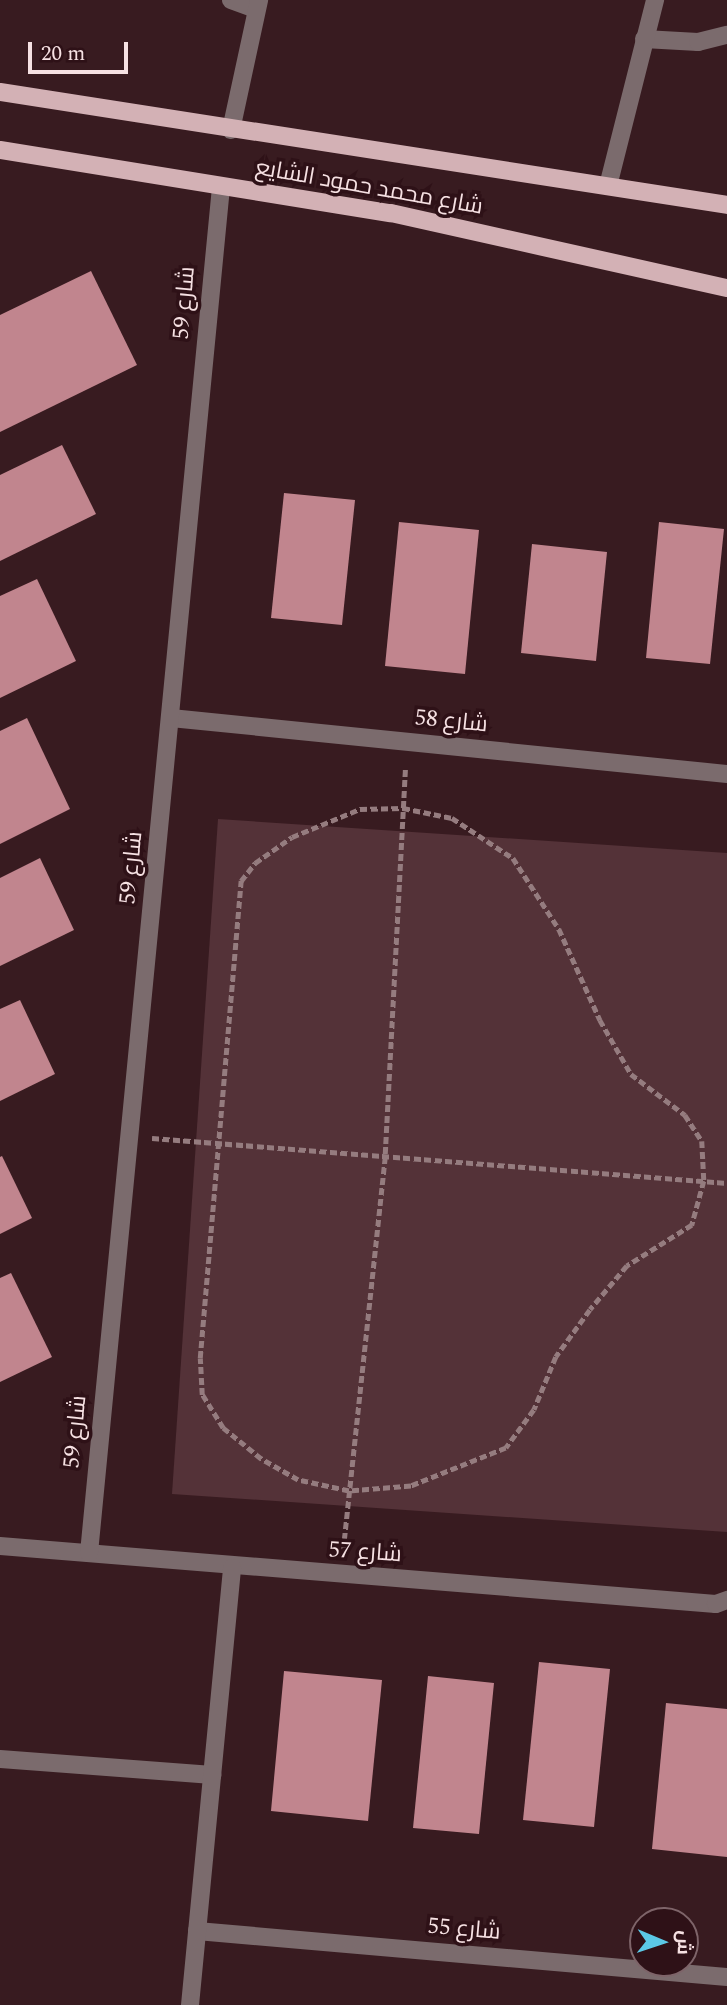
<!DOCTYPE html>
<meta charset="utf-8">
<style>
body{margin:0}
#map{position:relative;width:727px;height:2005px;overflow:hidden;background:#381b20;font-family:Spectral,Cairo,serif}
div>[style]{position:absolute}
.green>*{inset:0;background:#543238}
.building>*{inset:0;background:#c1858e}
.path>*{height:4.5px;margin-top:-2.25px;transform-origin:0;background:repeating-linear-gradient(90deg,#957c7f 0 7px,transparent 0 10.5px)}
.minor>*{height:18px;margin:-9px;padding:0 9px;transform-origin:9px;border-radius:9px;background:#7b6b6d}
.major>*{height:18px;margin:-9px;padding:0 9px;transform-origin:9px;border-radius:9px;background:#d3b1b5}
span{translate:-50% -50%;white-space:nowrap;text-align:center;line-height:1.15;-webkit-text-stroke:7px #2e1117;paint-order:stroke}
.street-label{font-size:23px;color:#f6e1e3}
.north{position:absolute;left:629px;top:1907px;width:70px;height:70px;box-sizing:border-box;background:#2e1117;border:2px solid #7e6469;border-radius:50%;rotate:92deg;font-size:19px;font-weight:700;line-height:28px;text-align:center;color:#f6e1e3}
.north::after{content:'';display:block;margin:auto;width:24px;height:32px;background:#5bc8e6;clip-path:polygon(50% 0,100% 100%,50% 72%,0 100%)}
.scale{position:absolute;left:28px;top:42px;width:100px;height:32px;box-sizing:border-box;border:4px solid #f6e1e3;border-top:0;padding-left:9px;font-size:21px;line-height:24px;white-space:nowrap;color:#f6e1e3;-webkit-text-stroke:5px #2e1117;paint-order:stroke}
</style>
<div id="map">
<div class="green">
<div style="clip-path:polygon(218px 819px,727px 853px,727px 1532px,172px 1494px)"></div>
</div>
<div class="building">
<div style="clip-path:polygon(91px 271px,137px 365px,0 432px,0 315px)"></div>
<div style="clip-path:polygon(62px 445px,96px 514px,0 561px,0 475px)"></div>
<div style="clip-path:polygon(284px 493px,355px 500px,342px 625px,271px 618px)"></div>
<div style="clip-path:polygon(399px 522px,479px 530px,465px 674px,385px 666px)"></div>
<div style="clip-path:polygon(659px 522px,724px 529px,710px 664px,646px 658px)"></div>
<div style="clip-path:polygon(532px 544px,607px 552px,596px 661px,521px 653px)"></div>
<div style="clip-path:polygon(37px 579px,76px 661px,0 698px,0 596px)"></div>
<div style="clip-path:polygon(27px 718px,70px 809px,0 844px,0 731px)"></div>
<div style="clip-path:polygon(40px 858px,74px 930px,0 966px,0 878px)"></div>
<div style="clip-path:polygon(20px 1000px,55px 1074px,0 1101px,0 1009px)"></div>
<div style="clip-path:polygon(2px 1156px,32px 1218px,0 1234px,0 1157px)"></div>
<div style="clip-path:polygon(11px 1273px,52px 1357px,0 1382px,0 1278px)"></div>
<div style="clip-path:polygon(539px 1662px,610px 1669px,594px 1827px,523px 1820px)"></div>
<div style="clip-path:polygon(284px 1671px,382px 1680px,368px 1821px,271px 1811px)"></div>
<div style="clip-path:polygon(428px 1676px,494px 1683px,479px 1834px,413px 1828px)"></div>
<div style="clip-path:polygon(666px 1703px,727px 1709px,727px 1857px,652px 1849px)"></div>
</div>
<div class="path">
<div style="left:403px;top:808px;width:50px;rotate:11.5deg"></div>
<div style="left:452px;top:818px;width:73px;rotate:33.3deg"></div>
<div style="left:513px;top:858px;width:85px;rotate:57.1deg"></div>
<div style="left:559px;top:929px;width:100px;rotate:65.7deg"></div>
<div style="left:600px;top:1020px;width:62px;rotate:60.1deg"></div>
<div style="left:631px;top:1074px;width:68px;rotate:37.2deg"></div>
<div style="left:685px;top:1115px;width:31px;rotate:57deg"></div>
<div style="left:702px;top:1141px;width:40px;rotate:87.1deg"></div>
<div style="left:704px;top:1181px;width:46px;rotate:105.3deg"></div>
<div style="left:692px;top:1225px;width:77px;rotate:147.8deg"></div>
<div style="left:627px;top:1266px;width:57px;rotate:130.1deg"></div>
<div style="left:590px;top:1310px;width:58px;rotate:125.9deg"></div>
<div style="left:556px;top:1357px;width:57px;rotate:112.5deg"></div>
<div style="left:534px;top:1410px;width:47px;rotate:126.4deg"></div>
<div style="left:506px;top:1448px;width:102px;rotate:158.2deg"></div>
<div style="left:411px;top:1486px;width:62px;rotate:175.4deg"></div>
<div style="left:349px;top:1491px;width:52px;rotate:-167.8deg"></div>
<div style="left:298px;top:1480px;width:43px;rotate:-150.4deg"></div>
<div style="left:261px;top:1459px;width:49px;rotate:-140.8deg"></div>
<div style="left:223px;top:1428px;width:39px;rotate:-122deg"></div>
<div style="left:202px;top:1395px;width:37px;rotate:-93deg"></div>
<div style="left:200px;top:1358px;width:479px;rotate:-85.1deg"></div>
<div style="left:241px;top:881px;width:23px;rotate:-52deg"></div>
<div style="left:255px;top:863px;width:45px;rotate:-35.1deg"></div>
<div style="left:292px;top:837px;width:74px;rotate:-22.4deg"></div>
<div style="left:360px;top:809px;width:43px;rotate:-1.3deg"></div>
<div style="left:152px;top:1138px;width:577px;rotate:4.47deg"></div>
<div style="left:343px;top:1550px;width:398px;rotate:-83.9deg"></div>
<div style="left:385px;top:1154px;width:388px;rotate:-87deg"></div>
</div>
<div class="minor">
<div style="left:231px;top:0;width:27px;rotate:20deg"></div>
<div style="left:644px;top:39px;width:54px;rotate:3.2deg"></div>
<div style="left:698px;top:42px;width:30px;rotate:-14deg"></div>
<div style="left:231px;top:130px;width:133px;rotate:-77.8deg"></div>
<div style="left:608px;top:186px;width:192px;rotate:-75.8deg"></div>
<div style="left:171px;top:718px;width:559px;rotate:5.75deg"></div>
<div style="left:0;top:1546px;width:718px;rotate:4.63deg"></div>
<div style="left:716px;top:1604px;width:12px;rotate:-20deg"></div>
<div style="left:89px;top:1553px;width:1373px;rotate:-84.48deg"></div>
<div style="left:0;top:1759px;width:213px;rotate:4.3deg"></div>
<div style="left:197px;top:1931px;width:532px;rotate:4.96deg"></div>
<div style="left:190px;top:2005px;width:439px;rotate:-84.5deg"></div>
</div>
<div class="major">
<div style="left:0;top:92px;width:736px;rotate:8.83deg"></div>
<div style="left:0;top:150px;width:396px;rotate:9.2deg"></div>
<div style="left:391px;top:213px;width:344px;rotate:12.6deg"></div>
</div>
<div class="street-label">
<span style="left:369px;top:188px;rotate:10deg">شارع محمد حمود الشايع</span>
<span style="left:185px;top:303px;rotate:-85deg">شارع 59</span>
<span style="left:451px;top:722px;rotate:6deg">شارع 58</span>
<span style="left:132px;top:868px;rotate:-84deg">شارع 59</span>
<span style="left:76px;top:1432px;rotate:-84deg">شارع 59</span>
<span style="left:365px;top:1553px;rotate:4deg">شارع 57</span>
<span style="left:464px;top:1930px;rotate:5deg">شارع 55</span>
</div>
<div class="north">ش</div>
<div class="scale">20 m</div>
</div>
